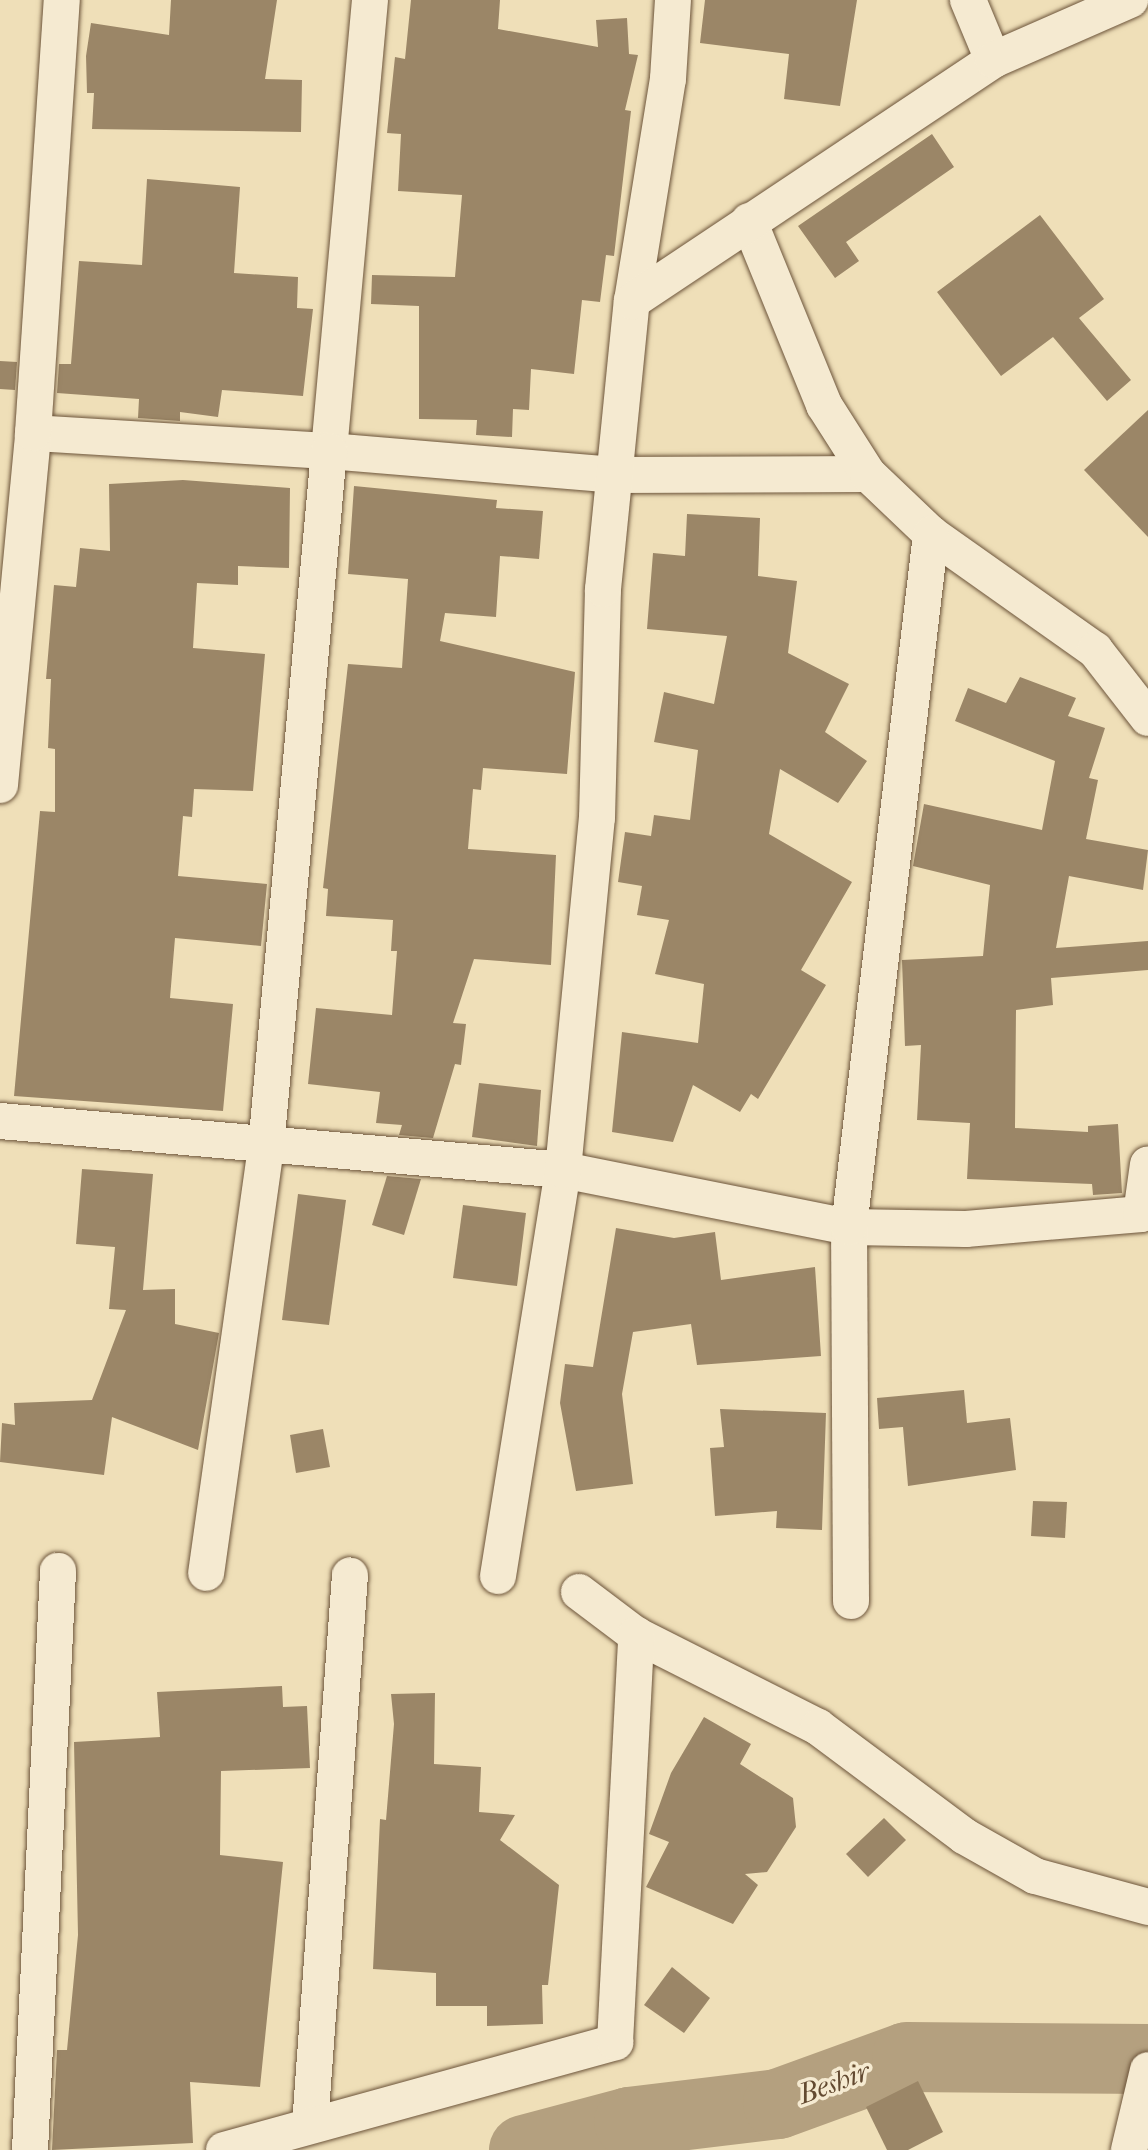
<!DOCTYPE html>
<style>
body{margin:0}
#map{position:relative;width:1148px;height:2150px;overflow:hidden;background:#efdfb8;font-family:"IM FELL French Canon",serif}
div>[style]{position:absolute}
.river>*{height:70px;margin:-35px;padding:0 35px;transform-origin:35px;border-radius:35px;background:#b4a07f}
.building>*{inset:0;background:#9b8667}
.roads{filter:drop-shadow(0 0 2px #6c543a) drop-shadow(0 0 2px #6c543a)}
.minor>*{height:36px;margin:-18px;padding:0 18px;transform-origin:18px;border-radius:18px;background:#f5ead1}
span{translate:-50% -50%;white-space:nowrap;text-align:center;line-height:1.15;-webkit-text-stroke:7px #f5ead1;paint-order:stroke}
.water-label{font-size:28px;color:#634a31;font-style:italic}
</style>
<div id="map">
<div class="river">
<div style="left:524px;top:2150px;width:109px;rotate:-14.9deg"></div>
<div style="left:629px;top:2122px;width:150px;rotate:-6.9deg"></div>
<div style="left:778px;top:2104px;width:137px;rotate:-20deg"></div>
<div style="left:907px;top:2057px;width:241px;rotate:0.5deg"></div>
</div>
<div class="building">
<div style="clip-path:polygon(171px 0,277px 0,265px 79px,302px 80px,301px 132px,92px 129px,94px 93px,87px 93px,86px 56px,91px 23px,169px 35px)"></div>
<div style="clip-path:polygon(411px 0,500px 0,498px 29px,598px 47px,596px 20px,627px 18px,629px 54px,638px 55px,625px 110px,631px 111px,614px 256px,606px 255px,600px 302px,582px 300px,574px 374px,531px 369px,529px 410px,513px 409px,512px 437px,476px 435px,477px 420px,419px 419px,419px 306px,371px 304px,372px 275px,455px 277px,462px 195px,398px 191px,401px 134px,387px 133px,395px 57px,405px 59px)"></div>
<div style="clip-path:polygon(705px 0,857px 0,840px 106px,784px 99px,789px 54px,700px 43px)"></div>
<div style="clip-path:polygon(932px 134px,954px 167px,846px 242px,859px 261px,835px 278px,798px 226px)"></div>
<div style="clip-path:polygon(147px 179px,240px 187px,234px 273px,298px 277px,297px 308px,313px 309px,303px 396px,222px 390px,218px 417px,180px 412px,180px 421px,138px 418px,139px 399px,57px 393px,59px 364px,71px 364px,79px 261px,142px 265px)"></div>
<div style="clip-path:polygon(1040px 215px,1104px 299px,1079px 318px,1131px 380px,1107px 401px,1053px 337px,1001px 376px,937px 292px)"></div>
<div style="clip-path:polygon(0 361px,17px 362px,15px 390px,0 389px)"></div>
<div style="clip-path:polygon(1148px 410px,1148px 537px,1084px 470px)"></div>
<div style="clip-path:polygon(183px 480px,290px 488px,289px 568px,238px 566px,238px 585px,197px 583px,193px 648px,265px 654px,253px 791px,194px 789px,192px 817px,183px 816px,178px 876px,267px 884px,261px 946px,175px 938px,170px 998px,233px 1004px,223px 1111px,14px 1096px,40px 811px,55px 812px,55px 749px,48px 748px,51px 679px,46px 679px,54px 585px,76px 587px,80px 548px,110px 551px,109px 484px)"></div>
<div style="clip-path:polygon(354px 486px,497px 500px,496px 508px,543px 511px,539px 559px,500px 556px,496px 617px,445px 613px,440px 641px,575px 672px,567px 774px,483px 768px,481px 790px,473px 789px,468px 849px,556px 855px,551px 965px,474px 959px,453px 1023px,466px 1024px,461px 1065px,455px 1064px,433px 1138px,399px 1135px,402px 1125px,376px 1123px,380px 1092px,308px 1084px,316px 1008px,392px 1015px,397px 951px,391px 951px,393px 920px,326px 916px,328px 889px,323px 888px,348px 664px,402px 668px,408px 579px,348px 574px)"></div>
<div style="clip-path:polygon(687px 514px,760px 518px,758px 576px,797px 581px,788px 653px,849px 684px,825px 732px,867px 761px,838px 803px,780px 769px,769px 834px,852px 882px,801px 970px,826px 985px,758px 1099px,751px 1094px,740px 1112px,693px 1085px,673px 1142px,612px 1132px,622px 1032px,698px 1043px,704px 984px,655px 974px,669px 920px,637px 915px,642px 886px,618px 882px,625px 832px,651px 836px,654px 815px,690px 820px,698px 750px,654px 742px,664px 692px,714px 704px,727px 636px,647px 629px,653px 553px,685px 556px)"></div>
<div style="clip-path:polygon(1020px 677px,1076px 698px,1068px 716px,1105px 728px,1089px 778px,1098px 780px,1086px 839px,1148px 850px,1143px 890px,1069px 876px,1056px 948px,1148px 941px,1148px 970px,1051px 978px,1053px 1005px,1016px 1010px,1015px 1128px,1088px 1132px,1088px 1126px,1118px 1124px,1122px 1193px,1093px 1195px,1092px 1184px,967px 1179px,970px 1123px,917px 1120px,921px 1045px,905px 1046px,902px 960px,983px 956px,990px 885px,913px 866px,924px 804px,1042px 830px,1055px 761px,955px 721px,968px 688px,1006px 703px)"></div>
<div style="clip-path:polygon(479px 1083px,541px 1090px,537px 1146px,472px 1137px)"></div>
<div style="clip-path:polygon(82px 1169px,153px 1174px,143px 1290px,175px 1289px,175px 1324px,219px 1333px,198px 1450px,112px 1417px,104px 1475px,0 1462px,2px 1423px,15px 1425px,14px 1403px,92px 1400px,126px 1310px,109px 1309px,115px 1247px,76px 1244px)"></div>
<div style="clip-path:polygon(387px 1176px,421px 1179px,404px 1235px,372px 1225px)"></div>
<div style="clip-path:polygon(298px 1194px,346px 1200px,329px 1325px,282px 1320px)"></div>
<div style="clip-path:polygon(463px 1205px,526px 1213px,517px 1286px,453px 1278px)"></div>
<div style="clip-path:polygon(616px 1228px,674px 1238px,715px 1232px,721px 1280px,815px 1267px,821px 1356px,697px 1365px,691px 1324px,633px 1332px,622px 1394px,633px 1484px,576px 1491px,560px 1403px,565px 1364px,593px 1367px)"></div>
<div style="clip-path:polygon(964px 1390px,967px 1423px,1010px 1418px,1016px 1470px,908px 1486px,903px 1427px,879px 1429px,877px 1398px)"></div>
<div style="clip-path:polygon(720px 1409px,826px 1413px,822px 1530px,776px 1528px,777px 1511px,715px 1516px,710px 1448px,724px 1447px)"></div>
<div style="clip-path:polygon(323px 1429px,330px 1467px,296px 1473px,290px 1435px)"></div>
<div style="clip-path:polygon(1033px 1501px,1067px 1502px,1065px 1538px,1031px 1536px)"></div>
<div style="clip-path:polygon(282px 1686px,283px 1707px,307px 1706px,310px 1768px,221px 1771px,220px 1855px,283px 1862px,260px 2087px,190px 2082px,193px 2143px,52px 2150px,57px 2050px,67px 2050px,78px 1935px,74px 1742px,160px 1737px,157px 1692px)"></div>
<div style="clip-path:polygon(435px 1693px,434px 1764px,481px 1767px,479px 1812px,515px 1815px,500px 1840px,559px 1885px,548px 1985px,542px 1985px,543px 2024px,487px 2026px,487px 2006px,436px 2006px,436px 1973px,373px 1969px,380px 1819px,386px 1820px,394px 1724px,391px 1694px)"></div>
<div style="clip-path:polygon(704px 1717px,751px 1744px,740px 1764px,793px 1798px,796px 1827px,767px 1872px,745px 1874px,758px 1885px,733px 1924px,646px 1887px,669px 1842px,649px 1834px,671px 1773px)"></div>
<div style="clip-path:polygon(884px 1818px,906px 1840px,868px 1877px,846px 1854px)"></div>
<div style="clip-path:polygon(672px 1967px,710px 1998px,684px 2033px,644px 2005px)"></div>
<div style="clip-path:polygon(918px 2081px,943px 2132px,908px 2150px,887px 2150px,866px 2107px)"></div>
</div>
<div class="roads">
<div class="minor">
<div style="left:370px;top:0;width:453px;rotate:95.2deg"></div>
<div style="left:329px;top:451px;width:286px;rotate:4.8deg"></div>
<div style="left:614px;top:475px;width:254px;rotate:-0.2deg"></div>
<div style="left:968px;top:0;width:65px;rotate:67.4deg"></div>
<div style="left:749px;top:221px;width:199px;rotate:67.8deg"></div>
<div style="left:824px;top:405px;width:82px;rotate:57.5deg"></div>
<div style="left:868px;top:474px;width:87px;rotate:43.6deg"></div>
<div style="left:931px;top:534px;width:201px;rotate:35.3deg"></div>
<div style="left:1095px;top:650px;width:86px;rotate:52.1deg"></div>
<div style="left:632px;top:301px;width:225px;rotate:-80.8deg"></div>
<div style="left:668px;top:79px;width:79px;rotate:-86.4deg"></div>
<div style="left:33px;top:433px;width:297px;rotate:3.5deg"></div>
<div style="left:329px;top:451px;width:699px;rotate:95.17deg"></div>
<div style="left:266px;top:1147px;width:430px;rotate:98deg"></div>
<div style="left:0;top:785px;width:354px;rotate:-84.6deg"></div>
<div style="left:33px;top:433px;width:434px;rotate:-86.2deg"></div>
<div style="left:0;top:1121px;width:565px;rotate:4.97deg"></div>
<div style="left:563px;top:1170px;width:292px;rotate:11.3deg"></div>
<div style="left:849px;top:1227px;width:117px;rotate:1deg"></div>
<div style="left:966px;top:1229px;width:176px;rotate:-4.9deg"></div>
<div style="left:1141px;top:1214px;width:50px;rotate:-82deg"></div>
<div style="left:498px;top:1576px;width:411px;rotate:-80.9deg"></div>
<div style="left:563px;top:1170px;width:354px;rotate:-84.5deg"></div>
<div style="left:597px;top:818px;width:229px;rotate:-88.5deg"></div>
<div style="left:603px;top:589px;width:289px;rotate:-84.3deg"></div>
<div style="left:632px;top:301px;width:434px;rotate:-33.7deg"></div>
<div style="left:993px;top:60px;width:150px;rotate:-23.7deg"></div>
<div style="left:579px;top:1592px;width:71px;rotate:37deg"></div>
<div style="left:636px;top:1635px;width:204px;rotate:26.8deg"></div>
<div style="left:818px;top:1727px;width:182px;rotate:36.7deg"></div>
<div style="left:964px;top:1836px;width:81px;rotate:29.4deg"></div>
<div style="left:1035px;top:1876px;width:117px;rotate:15.3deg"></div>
<div style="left:851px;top:1601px;width:374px;rotate:-90.3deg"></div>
<div style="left:849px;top:1227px;width:698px;rotate:-83.25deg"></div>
<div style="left:310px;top:2125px;width:551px;rotate:-85.84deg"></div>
<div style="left:30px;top:2150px;width:580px;rotate:-87.23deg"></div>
<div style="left:224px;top:2150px;width:406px;rotate:-15.4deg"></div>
<div style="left:615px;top:2042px;width:408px;rotate:-87deg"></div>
<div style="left:1129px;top:2150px;width:82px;rotate:-76.6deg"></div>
</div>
</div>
<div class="water-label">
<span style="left:834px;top:2083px;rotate:-20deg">Beshir</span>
</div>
</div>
